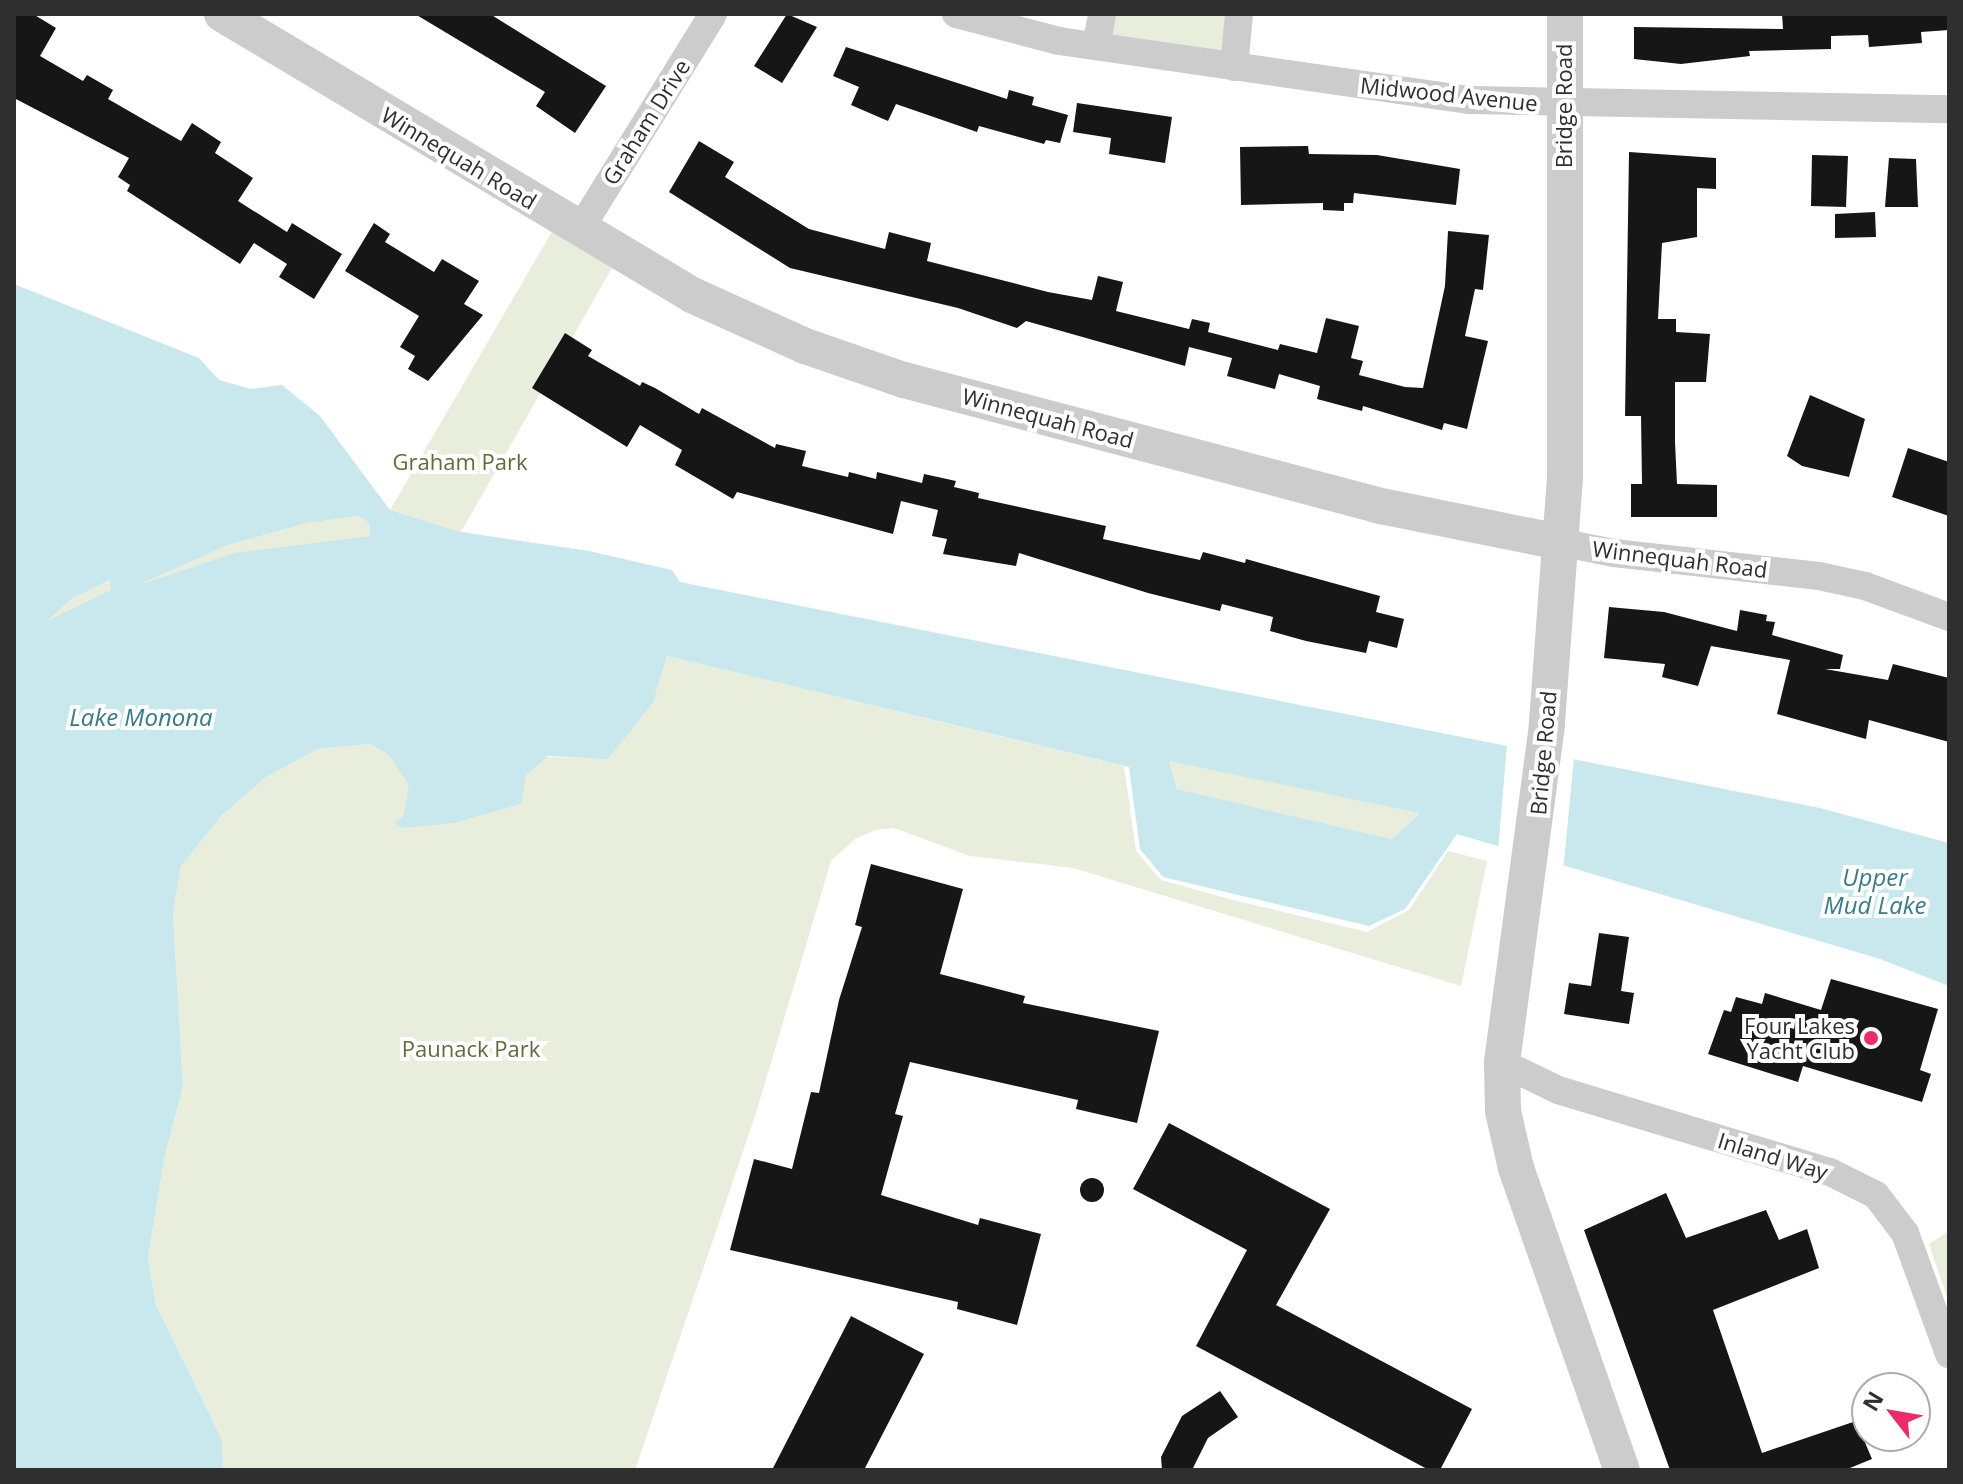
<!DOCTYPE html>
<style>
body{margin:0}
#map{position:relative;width:1963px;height:1484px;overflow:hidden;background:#fff;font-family:"Open Sans",sans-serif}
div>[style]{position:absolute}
.green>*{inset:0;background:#e9eddc}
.water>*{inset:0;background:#c8e8ed}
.pier>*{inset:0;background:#fff}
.building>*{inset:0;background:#161616}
.round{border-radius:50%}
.minor>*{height:28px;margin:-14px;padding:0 14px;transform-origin:14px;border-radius:14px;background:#ccc}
.tertiary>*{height:36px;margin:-18px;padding:0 18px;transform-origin:18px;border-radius:18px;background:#ccc}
.dots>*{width:22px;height:22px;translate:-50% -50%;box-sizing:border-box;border:4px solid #fff;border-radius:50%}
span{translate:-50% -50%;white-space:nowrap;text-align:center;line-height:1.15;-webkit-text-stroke:8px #fff;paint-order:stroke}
.street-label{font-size:22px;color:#2f2f2f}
.park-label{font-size:22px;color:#5e6c3b}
.poi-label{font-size:22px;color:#2f2f2f}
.right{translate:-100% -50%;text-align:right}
.water-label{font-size:24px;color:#367b87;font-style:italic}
.frame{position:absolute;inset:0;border:16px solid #2f2f2f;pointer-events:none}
.north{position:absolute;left:1851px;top:1372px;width:80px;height:80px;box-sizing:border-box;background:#fff;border:2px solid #acacac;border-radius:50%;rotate:301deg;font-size:22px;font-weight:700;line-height:32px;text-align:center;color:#2f2f2f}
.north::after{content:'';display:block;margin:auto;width:28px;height:36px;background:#ea2d69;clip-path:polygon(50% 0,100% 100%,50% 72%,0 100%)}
</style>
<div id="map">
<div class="green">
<div style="clip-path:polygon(1102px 14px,1239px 14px,1234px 67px,1096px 46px)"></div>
<div style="clip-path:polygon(554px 228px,620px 254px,461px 532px,390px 510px)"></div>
<div style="clip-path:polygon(359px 516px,369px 523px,370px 536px,124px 591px,228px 545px,307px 523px)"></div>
<div style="clip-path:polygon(111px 580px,111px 591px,44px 623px,70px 600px)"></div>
<div style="clip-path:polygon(667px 656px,1124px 766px,1136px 851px,1161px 880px,1237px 901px,1367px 932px,1409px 910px,1448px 851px,1487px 861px,1461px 986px,1073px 868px,970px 856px,894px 828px,876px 830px,855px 839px,831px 861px,756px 1113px,635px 1470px,223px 1470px,222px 1440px,156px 1305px,148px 1258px,164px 1160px,183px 1086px,173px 913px,181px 866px,222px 815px,266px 777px,318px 749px,370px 744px,390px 755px,608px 758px,653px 703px)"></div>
<div style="clip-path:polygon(1169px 760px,1420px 813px,1392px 839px,1177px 789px)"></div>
<div style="clip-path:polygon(1949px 1231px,1949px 1303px,1929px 1244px)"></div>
</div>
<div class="water">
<div style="clip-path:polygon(evenodd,14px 284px,199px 358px,219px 380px,251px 389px,282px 385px,320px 416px,390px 510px,461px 532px,589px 551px,672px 570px,680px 582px,1820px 808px,1949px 843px,1949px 986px,1880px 959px,1457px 834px,1405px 909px,1369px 926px,1163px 877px,1140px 849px,1129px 767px,667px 656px,653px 703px,608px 759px,548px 756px,526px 775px,521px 804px,454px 823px,403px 828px,395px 823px,404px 815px,409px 785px,389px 755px,370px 744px,318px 749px,266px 777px,222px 815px,181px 866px,173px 913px,183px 1086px,164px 1160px,148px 1258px,156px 1305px,222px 1440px,223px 1470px,14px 1470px,14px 284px,359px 516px,369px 523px,370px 536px,235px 553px,136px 586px,228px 545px,307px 523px,359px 516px,14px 284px,110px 580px,111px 590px,47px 621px,70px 600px,110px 580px,14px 284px,1169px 761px,1419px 813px,1419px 814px,1392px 839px,1177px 789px,1169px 761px)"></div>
</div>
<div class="pier">
<div style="clip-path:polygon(1507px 745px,1574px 758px,1563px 872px,1498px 851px)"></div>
</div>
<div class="building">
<div style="clip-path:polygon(14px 14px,33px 14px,56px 28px,40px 56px,83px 81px,87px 75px,113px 90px,108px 99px,181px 141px,192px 123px,221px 142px,215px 153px,253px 178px,238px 201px,287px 232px,292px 223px,342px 254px,314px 299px,279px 277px,287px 264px,254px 243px,240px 264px,127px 191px,130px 185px,118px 177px,129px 158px,14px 98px)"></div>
<div style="clip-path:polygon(415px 14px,490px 14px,606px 86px,575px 133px,536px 106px,545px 92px)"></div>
<div style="clip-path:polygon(787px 14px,817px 27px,782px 83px,754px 66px)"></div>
<div style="clip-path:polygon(1782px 14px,1949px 14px,1949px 30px,1921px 32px,1922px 43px,1869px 47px,1868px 35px,1831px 36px,1831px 49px,1749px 51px,1750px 56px,1681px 64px,1634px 59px,1634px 27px,1783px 29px)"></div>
<div style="clip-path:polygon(846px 47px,1007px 99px,1009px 90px,1034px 97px,1032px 105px,1068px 115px,1060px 143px,1046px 140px,1044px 144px,979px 126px,977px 132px,896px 104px,888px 121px,851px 105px,859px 87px,833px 76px)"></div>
<div style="clip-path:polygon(1077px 103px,1172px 117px,1165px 163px,1109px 154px,1111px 138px,1073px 132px)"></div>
<div style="clip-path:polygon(699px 141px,734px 162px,725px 177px,809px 229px,885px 249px,889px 232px,931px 243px,927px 261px,1048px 292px,1092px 300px,1098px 276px,1123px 282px,1116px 311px,1189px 329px,1192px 319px,1210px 323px,1208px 332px,1278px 350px,1280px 344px,1317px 353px,1326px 318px,1359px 326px,1351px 358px,1363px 361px,1359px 375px,1405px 387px,1423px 388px,1445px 286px,1448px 231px,1489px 235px,1483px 290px,1475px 289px,1465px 336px,1488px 341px,1467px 429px,1444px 423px,1442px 430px,1363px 406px,1362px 411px,1317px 399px,1320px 386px,1279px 374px,1275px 389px,1227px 376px,1232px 358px,1189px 347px,1185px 366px,1026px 321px,1017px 328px,958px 308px,790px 268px,669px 192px)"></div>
<div style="clip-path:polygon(1308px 146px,1309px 154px,1377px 155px,1460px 169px,1456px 205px,1354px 193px,1353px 203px,1344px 203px,1344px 211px,1323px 210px,1323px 203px,1241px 205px,1240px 147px)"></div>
<div style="clip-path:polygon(1629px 152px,1716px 158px,1716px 189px,1697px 188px,1697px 237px,1662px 243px,1658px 319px,1676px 319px,1676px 332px,1710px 334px,1706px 382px,1675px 382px,1675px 442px,1677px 484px,1717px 485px,1717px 517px,1631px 517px,1631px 484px,1642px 484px,1641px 416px,1625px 416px)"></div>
<div style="clip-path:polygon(1812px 155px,1848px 156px,1846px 207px,1811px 206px)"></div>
<div style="clip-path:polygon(1889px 158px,1916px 159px,1918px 207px,1885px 207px)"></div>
<div style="clip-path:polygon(1875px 212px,1876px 237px,1835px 238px,1835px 214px)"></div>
<div style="clip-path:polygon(374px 223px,390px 234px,385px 242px,434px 272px,442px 259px,479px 281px,464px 304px,483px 315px,428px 381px,408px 369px,415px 356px,400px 347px,419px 316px,345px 271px)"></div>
<div style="clip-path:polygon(565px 333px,592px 350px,588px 356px,640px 386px,642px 382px,655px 388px,699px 414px,702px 408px,775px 448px,776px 444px,806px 451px,802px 466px,848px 477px,849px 472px,876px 479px,877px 472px,922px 483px,924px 474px,956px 481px,954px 487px,979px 493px,978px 498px,1106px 526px,1103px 539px,1200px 560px,1203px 552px,1245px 563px,1246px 559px,1380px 596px,1376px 612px,1404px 619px,1397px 648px,1369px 641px,1366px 653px,1306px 641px,1270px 631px,1273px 617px,1222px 604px,1220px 611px,1148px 593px,1019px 553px,1016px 566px,943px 554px,947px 539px,932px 536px,938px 510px,901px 501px,893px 534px,737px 492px,733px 499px,675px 465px,682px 450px,640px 425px,627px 447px,532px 388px)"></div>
<div style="clip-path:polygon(1810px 395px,1865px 419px,1849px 477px,1802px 466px,1787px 456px)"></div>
<div style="clip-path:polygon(1908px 448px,1949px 462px,1949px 516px,1892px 497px)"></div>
<div style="clip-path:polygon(1609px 607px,1664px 612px,1737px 631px,1740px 610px,1767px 615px,1766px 621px,1775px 622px,1772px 635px,1843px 655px,1840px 669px,1825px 669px,1888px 680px,1893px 664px,1949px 678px,1949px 742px,1869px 720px,1866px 739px,1777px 714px,1790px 660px,1711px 646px,1698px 686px,1662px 677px,1665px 664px,1604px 658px)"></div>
<div style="clip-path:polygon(871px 864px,963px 889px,940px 974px,1025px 996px,1023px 1003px,1159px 1031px,1137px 1123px,1076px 1109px,1078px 1100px,910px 1062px,895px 1114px,903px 1116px,881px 1195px,978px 1225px,980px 1218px,1041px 1234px,1017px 1325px,957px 1309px,958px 1302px,730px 1250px,754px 1159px,792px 1169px,811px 1092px,819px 1093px,839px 1000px,862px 927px,855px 925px)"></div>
<div style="clip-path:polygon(1599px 933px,1629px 937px,1621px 991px,1634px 993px,1629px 1024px,1564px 1014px,1569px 983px,1591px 986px)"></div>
<div style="clip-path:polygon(1831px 979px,1938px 1009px,1920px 1070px,1931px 1074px,1922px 1102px,1803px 1066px,1798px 1082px,1708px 1054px,1724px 1010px,1731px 1012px,1736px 997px,1762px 1004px,1765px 993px,1821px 1010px)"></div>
<div style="clip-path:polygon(1169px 1123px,1330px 1209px,1276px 1305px,1472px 1409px,1440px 1470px,1429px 1470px,1196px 1346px,1247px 1250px,1133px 1189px)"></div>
<div class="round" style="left:1080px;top:1178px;width:24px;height:24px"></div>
<div style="clip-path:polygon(1666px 1193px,1686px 1238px,1766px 1210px,1779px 1240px,1807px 1229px,1819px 1268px,1713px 1310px,1762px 1453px,1856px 1421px,1872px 1459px,1845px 1470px,1670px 1470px,1584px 1230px)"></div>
<div style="clip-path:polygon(851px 1316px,924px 1354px,864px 1470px,772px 1470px)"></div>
<div style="clip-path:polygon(1220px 1391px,1238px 1417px,1208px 1438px,1192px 1470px,1162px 1470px,1161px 1457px,1182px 1416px)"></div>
</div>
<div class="minor">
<div style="left:956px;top:14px;width:106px;rotate:14.7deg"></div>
<div style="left:1059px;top:41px;width:415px;rotate:8.2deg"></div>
<div style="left:1470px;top:100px;width:479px;rotate:1.1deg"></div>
<div style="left:1096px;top:46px;width:33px;rotate:-79deg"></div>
<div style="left:1234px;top:67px;width:53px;rotate:-84.6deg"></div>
<div style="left:579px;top:231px;width:255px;rotate:-58.3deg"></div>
<div style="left:1559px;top:542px;width:56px;rotate:11.3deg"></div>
<div style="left:1614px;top:553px;width:206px;rotate:6.4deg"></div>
<div style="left:1819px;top:576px;width:47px;rotate:12.3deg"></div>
<div style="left:1865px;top:586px;width:90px;rotate:20.3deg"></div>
<div style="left:1502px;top:1063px;width:62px;rotate:25.7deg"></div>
<div style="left:1558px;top:1090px;width:284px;rotate:16.8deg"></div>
<div style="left:1830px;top:1172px;width:51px;rotate:26.6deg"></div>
<div style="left:1876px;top:1195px;width:48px;rotate:52.7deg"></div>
<div style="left:1905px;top:1233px;width:129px;rotate:70deg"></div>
</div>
<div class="tertiary">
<div style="left:222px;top:14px;width:548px;rotate:30.87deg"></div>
<div style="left:692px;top:295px;width:124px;rotate:24.3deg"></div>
<div style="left:805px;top:346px;width:105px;rotate:19deg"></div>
<div style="left:904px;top:380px;width:488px;rotate:14.8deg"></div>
<div style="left:1376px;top:505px;width:187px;rotate:11.4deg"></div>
<div style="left:1565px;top:14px;width:463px;rotate:90deg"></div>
<div style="left:1565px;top:477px;width:249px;rotate:94.2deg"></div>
<div style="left:1547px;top:725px;width:341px;rotate:97.6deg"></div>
<div style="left:1502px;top:1063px;width:48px;rotate:88.8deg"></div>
<div style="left:1503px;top:1111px;width:58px;rotate:77.2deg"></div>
<div style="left:1516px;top:1168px;width:320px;rotate:70.7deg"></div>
</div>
<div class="dots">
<div style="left:1871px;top:1038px;background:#ea2d69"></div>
</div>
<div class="street-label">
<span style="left:1449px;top:94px;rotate:6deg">Midwood Avenue</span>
<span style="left:1564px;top:106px;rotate:-90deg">Bridge Road</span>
<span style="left:646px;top:122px;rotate:-58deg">Graham Drive</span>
<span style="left:459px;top:158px;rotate:31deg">Winnequah Road</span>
<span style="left:1048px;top:418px;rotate:15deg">Winnequah Road</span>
<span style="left:1680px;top:559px;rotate:7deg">Winnequah Road</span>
<span style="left:1543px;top:753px;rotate:-85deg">Bridge Road</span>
<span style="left:1773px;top:1156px;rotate:17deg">Inland Way</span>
</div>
<div class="park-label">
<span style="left:460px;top:462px">Graham Park</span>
<span style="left:471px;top:1049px">Paunack Park</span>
</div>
<div class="poi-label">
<span class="right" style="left:1855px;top:1038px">Four Lakes<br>Yacht Club</span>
</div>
<div class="water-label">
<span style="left:141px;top:717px">Lake Monona</span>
<span style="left:1875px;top:891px">Upper<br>Mud Lake</span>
</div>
<div class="frame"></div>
<div class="north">N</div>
</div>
